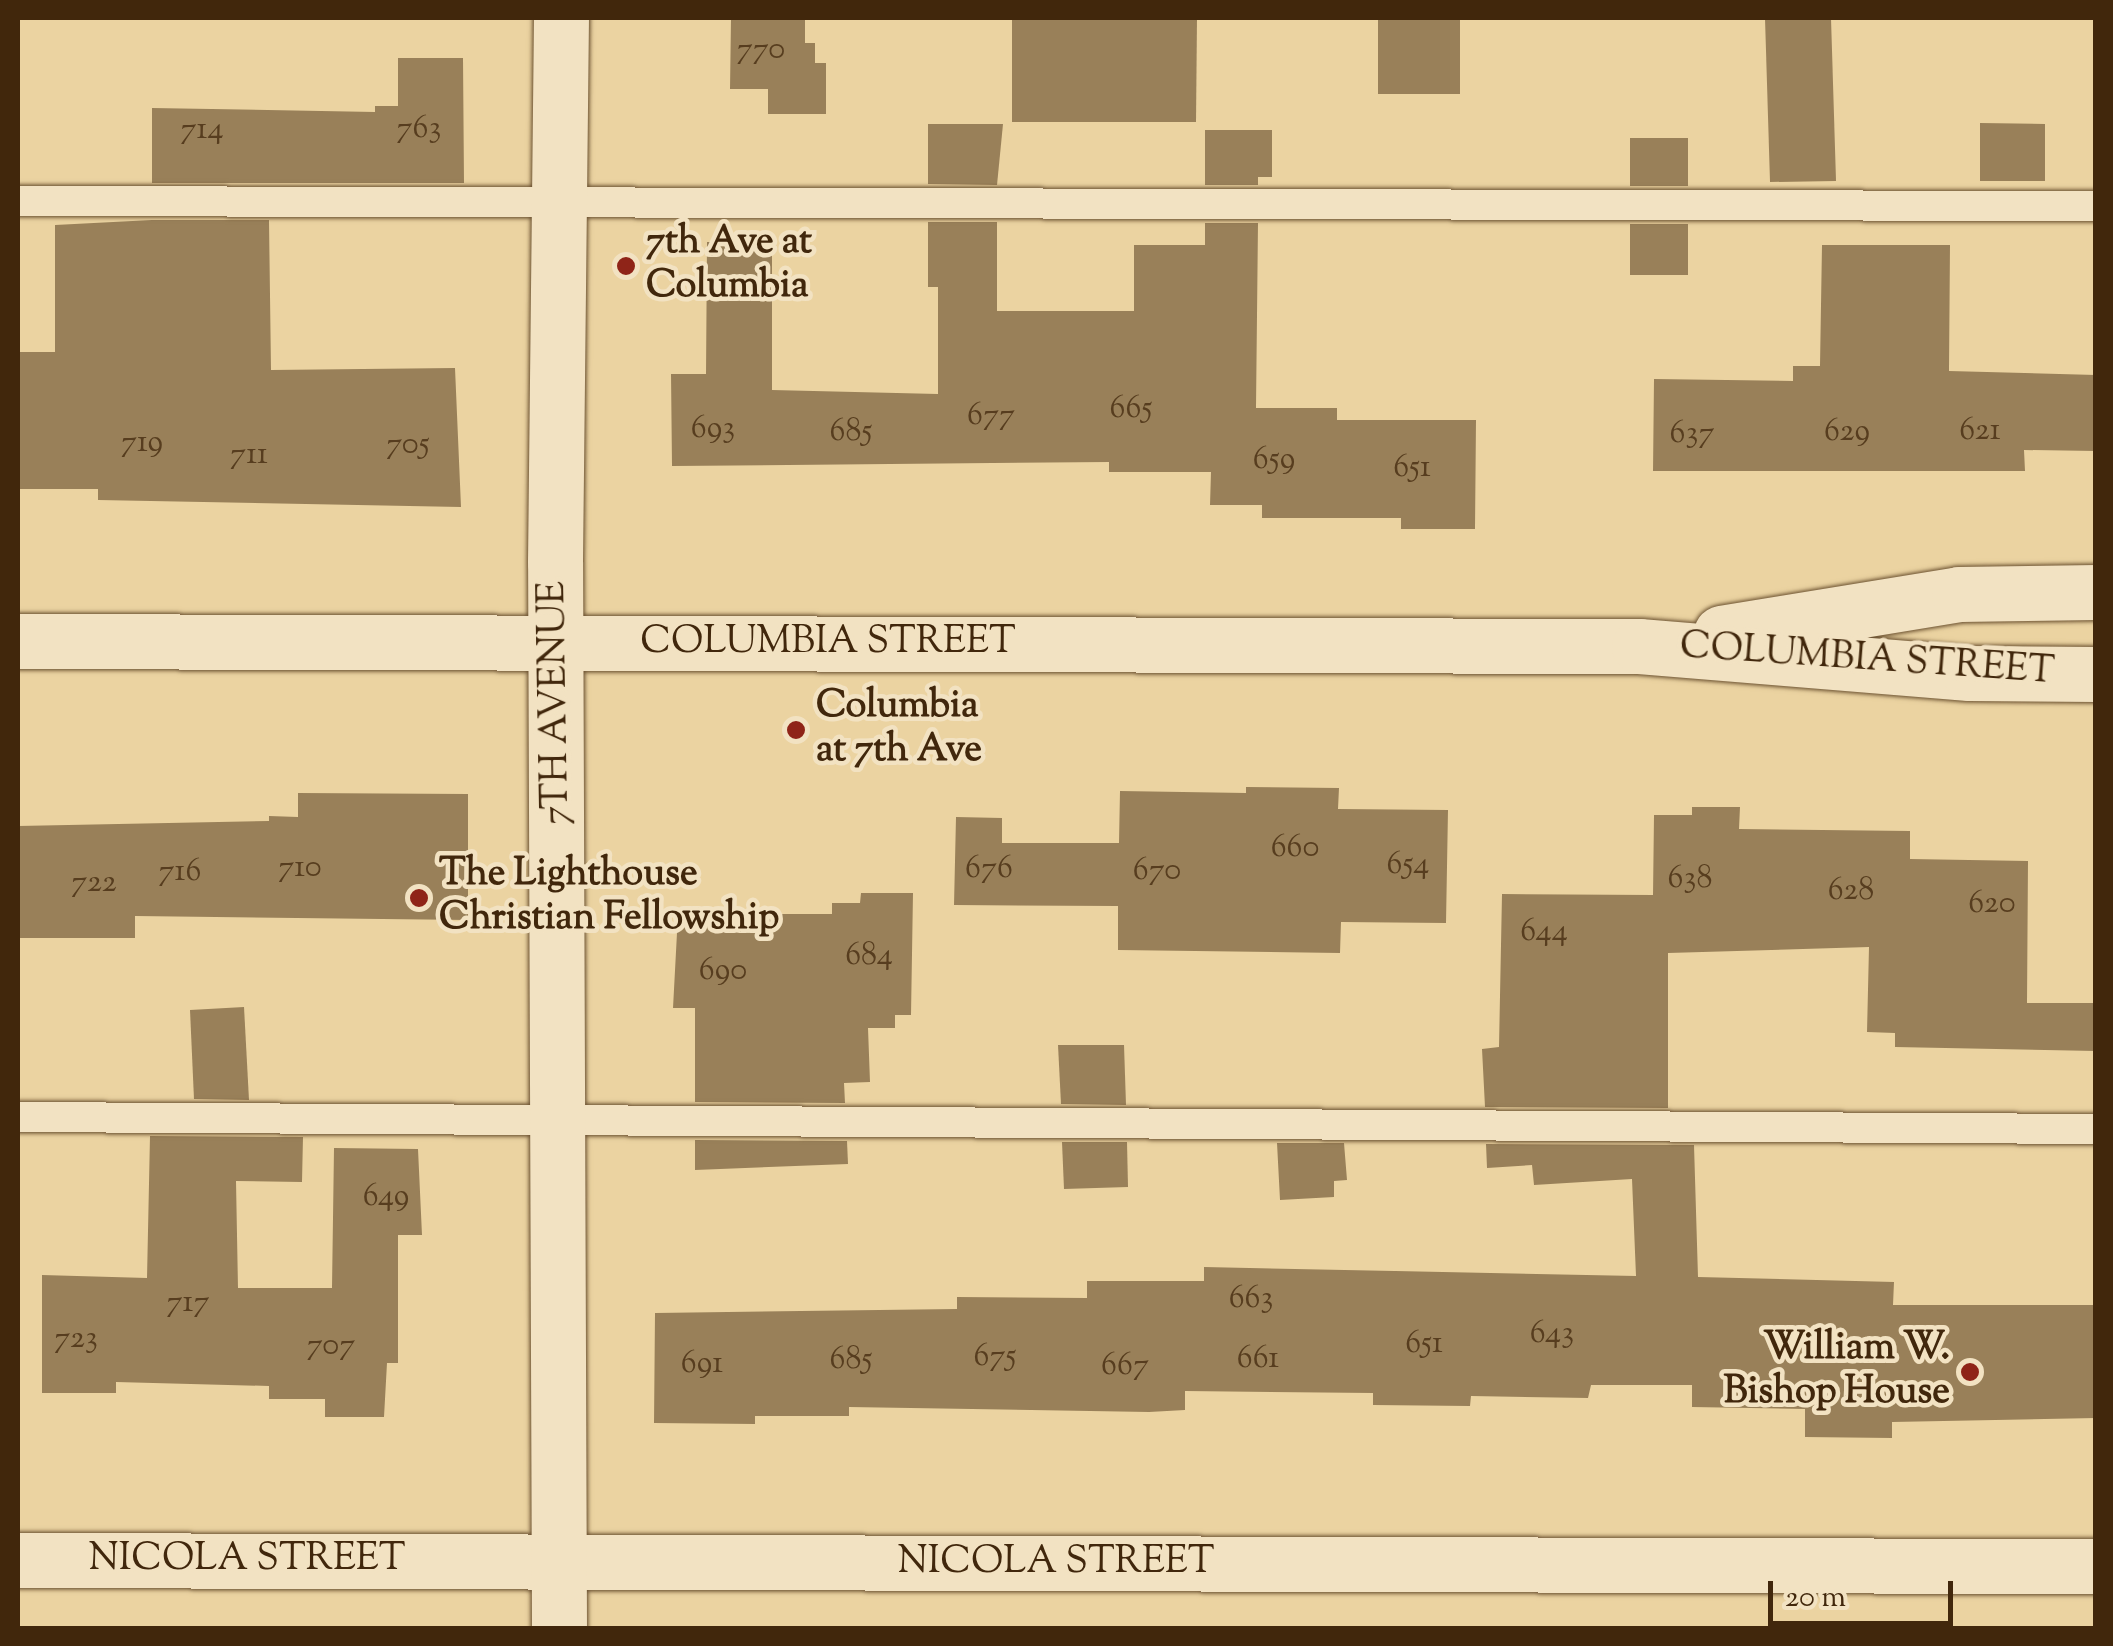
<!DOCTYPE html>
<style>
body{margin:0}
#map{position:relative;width:2113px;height:1646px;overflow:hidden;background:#ebd3a1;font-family:"Sorts Mill Goudy",serif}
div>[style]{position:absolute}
.building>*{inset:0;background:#998059}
.roads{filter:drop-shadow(0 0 2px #6c5231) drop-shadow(0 0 2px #6c5231)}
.lane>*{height:30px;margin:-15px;padding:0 15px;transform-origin:15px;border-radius:15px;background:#f2e2c2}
.street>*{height:55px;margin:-27.5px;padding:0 27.5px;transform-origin:27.5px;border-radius:27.5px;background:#f2e2c2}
.secondary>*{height:55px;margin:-27.5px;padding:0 27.5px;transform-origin:27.5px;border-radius:27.5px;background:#f2e2c2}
.dots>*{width:28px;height:28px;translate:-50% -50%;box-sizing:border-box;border:5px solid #f2e2c2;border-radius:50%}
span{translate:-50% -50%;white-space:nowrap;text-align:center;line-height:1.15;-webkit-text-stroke:9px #f2e2c2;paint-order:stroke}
.number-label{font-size:32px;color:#573d1f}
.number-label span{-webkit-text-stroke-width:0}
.poi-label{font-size:38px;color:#41270c;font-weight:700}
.left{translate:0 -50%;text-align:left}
.right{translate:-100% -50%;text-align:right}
.street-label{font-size:38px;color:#41270c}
.frame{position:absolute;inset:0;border:20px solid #41270c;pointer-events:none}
.scale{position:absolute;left:1768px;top:1581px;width:185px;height:45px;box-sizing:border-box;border:5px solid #41270c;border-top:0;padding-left:12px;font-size:30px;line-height:35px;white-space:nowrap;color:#41270c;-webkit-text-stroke:8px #f2e2c2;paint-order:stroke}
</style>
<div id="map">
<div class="building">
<div style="clip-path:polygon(731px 18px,805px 18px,805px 43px,815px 43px,815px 63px,826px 63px,826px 114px,768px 114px,768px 89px,730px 89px)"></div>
<div style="clip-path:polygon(1012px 18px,1197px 18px,1196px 122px,1012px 122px)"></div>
<div style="clip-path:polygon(1378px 18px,1460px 18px,1460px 94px,1378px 94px)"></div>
<div style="clip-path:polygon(1765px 18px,1831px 18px,1836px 181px,1770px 182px)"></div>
<div style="clip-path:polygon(398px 58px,463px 58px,464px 183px,152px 183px,152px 108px,375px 112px,375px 106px,398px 106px)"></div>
<div style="clip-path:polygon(1980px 123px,2045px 124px,2045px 181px,1980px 181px)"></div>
<div style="clip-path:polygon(928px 124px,1003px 124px,997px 185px,928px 184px)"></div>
<div style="clip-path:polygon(1205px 130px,1272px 130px,1272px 177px,1258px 177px,1258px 185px,1205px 185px)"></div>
<div style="clip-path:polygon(1630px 138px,1688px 138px,1688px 186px,1630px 186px)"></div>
<div style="clip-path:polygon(152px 220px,269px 220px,271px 370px,455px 368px,461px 507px,98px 500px,98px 489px,18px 489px,18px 352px,55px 352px,55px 225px)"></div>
<div style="clip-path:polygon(928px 222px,997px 222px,997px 311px,1134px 311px,1134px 245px,1205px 245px,1205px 223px,1258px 223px,1256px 408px,1337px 408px,1337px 420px,1476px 420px,1475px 529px,1401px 529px,1401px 518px,1262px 518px,1262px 505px,1210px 505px,1211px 472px,1109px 472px,1109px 462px,672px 466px,671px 374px,706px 374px,707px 242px,772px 243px,772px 390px,938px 394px,938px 287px,928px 287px)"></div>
<div style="clip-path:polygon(1630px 224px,1688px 224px,1688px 275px,1630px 275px)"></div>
<div style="clip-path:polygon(1822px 245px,1950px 245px,1949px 371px,2096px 375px,2096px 451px,2024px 450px,2025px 471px,1653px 471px,1654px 379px,1793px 381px,1793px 366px,1820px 366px)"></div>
<div style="clip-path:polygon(1246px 787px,1339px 788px,1338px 809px,1448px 810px,1446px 923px,1341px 922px,1340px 953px,1118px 950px,1118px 906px,954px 905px,956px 817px,1002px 818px,1002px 843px,1119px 843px,1120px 791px,1246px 793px)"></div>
<div style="clip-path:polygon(298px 793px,468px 794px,468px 920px,135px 916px,135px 938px,18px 938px,18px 826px,269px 821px,269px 816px,298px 817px)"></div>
<div style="clip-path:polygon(1692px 807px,1740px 807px,1739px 829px,1910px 831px,1910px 859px,2028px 861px,2027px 1003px,2096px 1003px,2096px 1051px,1895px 1047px,1895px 1033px,1867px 1032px,1869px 947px,1668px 953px,1668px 1108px,1485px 1107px,1482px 1049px,1499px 1047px,1502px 894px,1653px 895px,1654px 815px,1692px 815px)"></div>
<div style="clip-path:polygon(861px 893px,913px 893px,911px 1015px,895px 1015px,895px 1028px,868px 1028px,870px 1082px,844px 1083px,845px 1103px,695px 1102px,695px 1008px,673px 1008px,678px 914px,832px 914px,832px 903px,860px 903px)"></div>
<div style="clip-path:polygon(244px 1007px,249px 1100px,194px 1099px,190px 1010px)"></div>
<div style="clip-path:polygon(1058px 1045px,1124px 1045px,1126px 1105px,1061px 1104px)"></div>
<div style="clip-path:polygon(150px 1136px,303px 1137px,302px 1182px,236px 1181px,238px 1288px,332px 1288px,334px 1148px,418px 1149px,422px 1235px,398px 1235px,398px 1363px,387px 1363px,384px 1417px,325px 1417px,325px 1399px,269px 1399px,269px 1386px,116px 1382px,116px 1393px,42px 1393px,42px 1275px,147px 1278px)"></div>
<div style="clip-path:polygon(695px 1140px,847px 1141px,848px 1164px,695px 1170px)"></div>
<div style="clip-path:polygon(1062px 1142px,1127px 1142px,1128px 1187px,1064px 1189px)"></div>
<div style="clip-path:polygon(1277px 1143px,1344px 1143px,1347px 1180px,1334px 1181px,1334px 1197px,1280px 1200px)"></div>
<div style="clip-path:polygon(1486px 1144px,1694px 1145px,1698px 1277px,1894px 1282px,1893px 1305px,2096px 1305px,2096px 1418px,1892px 1422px,1892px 1438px,1805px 1437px,1805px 1409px,1692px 1407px,1692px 1385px,1591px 1385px,1588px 1398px,1471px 1396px,1470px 1406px,1373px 1405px,1373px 1393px,1185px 1391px,1185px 1410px,1149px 1412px,849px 1407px,849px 1416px,755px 1416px,755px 1424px,654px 1423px,655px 1313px,957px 1309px,957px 1297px,1087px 1298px,1087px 1281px,1204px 1281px,1204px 1267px,1636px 1276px,1632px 1179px,1534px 1185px,1532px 1165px,1487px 1168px)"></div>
</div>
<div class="roads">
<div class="lane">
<div style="left:18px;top:201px;width:2078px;rotate:0.14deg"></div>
<div style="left:18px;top:1117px;width:2078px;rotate:0.33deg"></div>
</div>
<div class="street">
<div style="left:18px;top:1560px;width:2078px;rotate:0.17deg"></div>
<div style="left:559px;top:1628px;width:1066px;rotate:-90.21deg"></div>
<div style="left:555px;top:562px;width:544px;rotate:-89.37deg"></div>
</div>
<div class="secondary">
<div style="left:1721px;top:633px;width:241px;rotate:-9.3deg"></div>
<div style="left:1959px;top:594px;width:137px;rotate:-0.8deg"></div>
<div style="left:18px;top:641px;width:1621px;rotate:0.18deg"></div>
<div style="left:1639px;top:646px;width:331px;rotate:4.7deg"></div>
<div style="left:1969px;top:673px;width:127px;rotate:0.5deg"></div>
</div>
</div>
<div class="dots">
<div style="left:626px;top:266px;background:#8f2418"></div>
<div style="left:796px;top:730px;background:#8f2418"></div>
<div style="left:419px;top:898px;background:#8f2418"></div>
<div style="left:1970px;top:1372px;background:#8f2418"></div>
</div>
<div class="number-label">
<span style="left:761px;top:50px">770</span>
<span style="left:419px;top:129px">763</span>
<span style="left:202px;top:130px">714</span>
<span style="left:1131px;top:409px">665</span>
<span style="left:991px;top:416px">677</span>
<span style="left:713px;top:429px">693</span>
<span style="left:1980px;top:431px">621</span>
<span style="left:851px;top:432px">685</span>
<span style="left:1847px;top:432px">629</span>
<span style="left:1692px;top:434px">637</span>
<span style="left:142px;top:443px">719</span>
<span style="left:408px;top:445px">705</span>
<span style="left:249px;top:455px">711</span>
<span style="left:1274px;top:460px">659</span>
<span style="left:1412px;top:468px">651</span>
<span style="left:1295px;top:848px">660</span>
<span style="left:1408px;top:865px">654</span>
<span style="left:300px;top:868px">710</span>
<span style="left:989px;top:869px">676</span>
<span style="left:1157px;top:871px">670</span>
<span style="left:180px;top:872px">716</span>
<span style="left:1690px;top:879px">638</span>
<span style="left:94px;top:883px">722</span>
<span style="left:1851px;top:891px">628</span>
<span style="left:1992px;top:904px">620</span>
<span style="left:1544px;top:932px">644</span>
<span style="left:869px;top:956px">684</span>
<span style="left:723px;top:971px">690</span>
<span style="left:386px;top:1197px">649</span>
<span style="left:1251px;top:1299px">663</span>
<span style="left:188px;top:1303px">717</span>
<span style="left:1552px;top:1334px">643</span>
<span style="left:76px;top:1339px">723</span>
<span style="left:1424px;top:1344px">651</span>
<span style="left:331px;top:1346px">707</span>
<span style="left:995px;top:1357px">675</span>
<span style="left:1258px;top:1359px">661</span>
<span style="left:851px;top:1360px">685</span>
<span style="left:702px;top:1364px">691</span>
<span style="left:1125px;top:1366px">667</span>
</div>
<div class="poi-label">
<span class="left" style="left:646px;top:266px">7th Ave at<br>Columbia</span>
<span class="left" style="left:816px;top:730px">Columbia<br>at 7th Ave</span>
<span class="left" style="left:439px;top:898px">The Lighthouse<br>Christian Fellowship</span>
<span class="right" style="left:1950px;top:1372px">William W.<br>Bishop House</span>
</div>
<div class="street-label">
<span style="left:828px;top:644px">COLUMBIA STREET</span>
<span style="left:1867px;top:661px;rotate:4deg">COLUMBIA STREET</span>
<span style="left:557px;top:703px;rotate:-91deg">7TH AVENUE</span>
<span style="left:247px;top:1561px">NICOLA STREET</span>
<span style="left:1056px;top:1564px">NICOLA STREET</span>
</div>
<div class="frame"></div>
<div class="scale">20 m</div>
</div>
